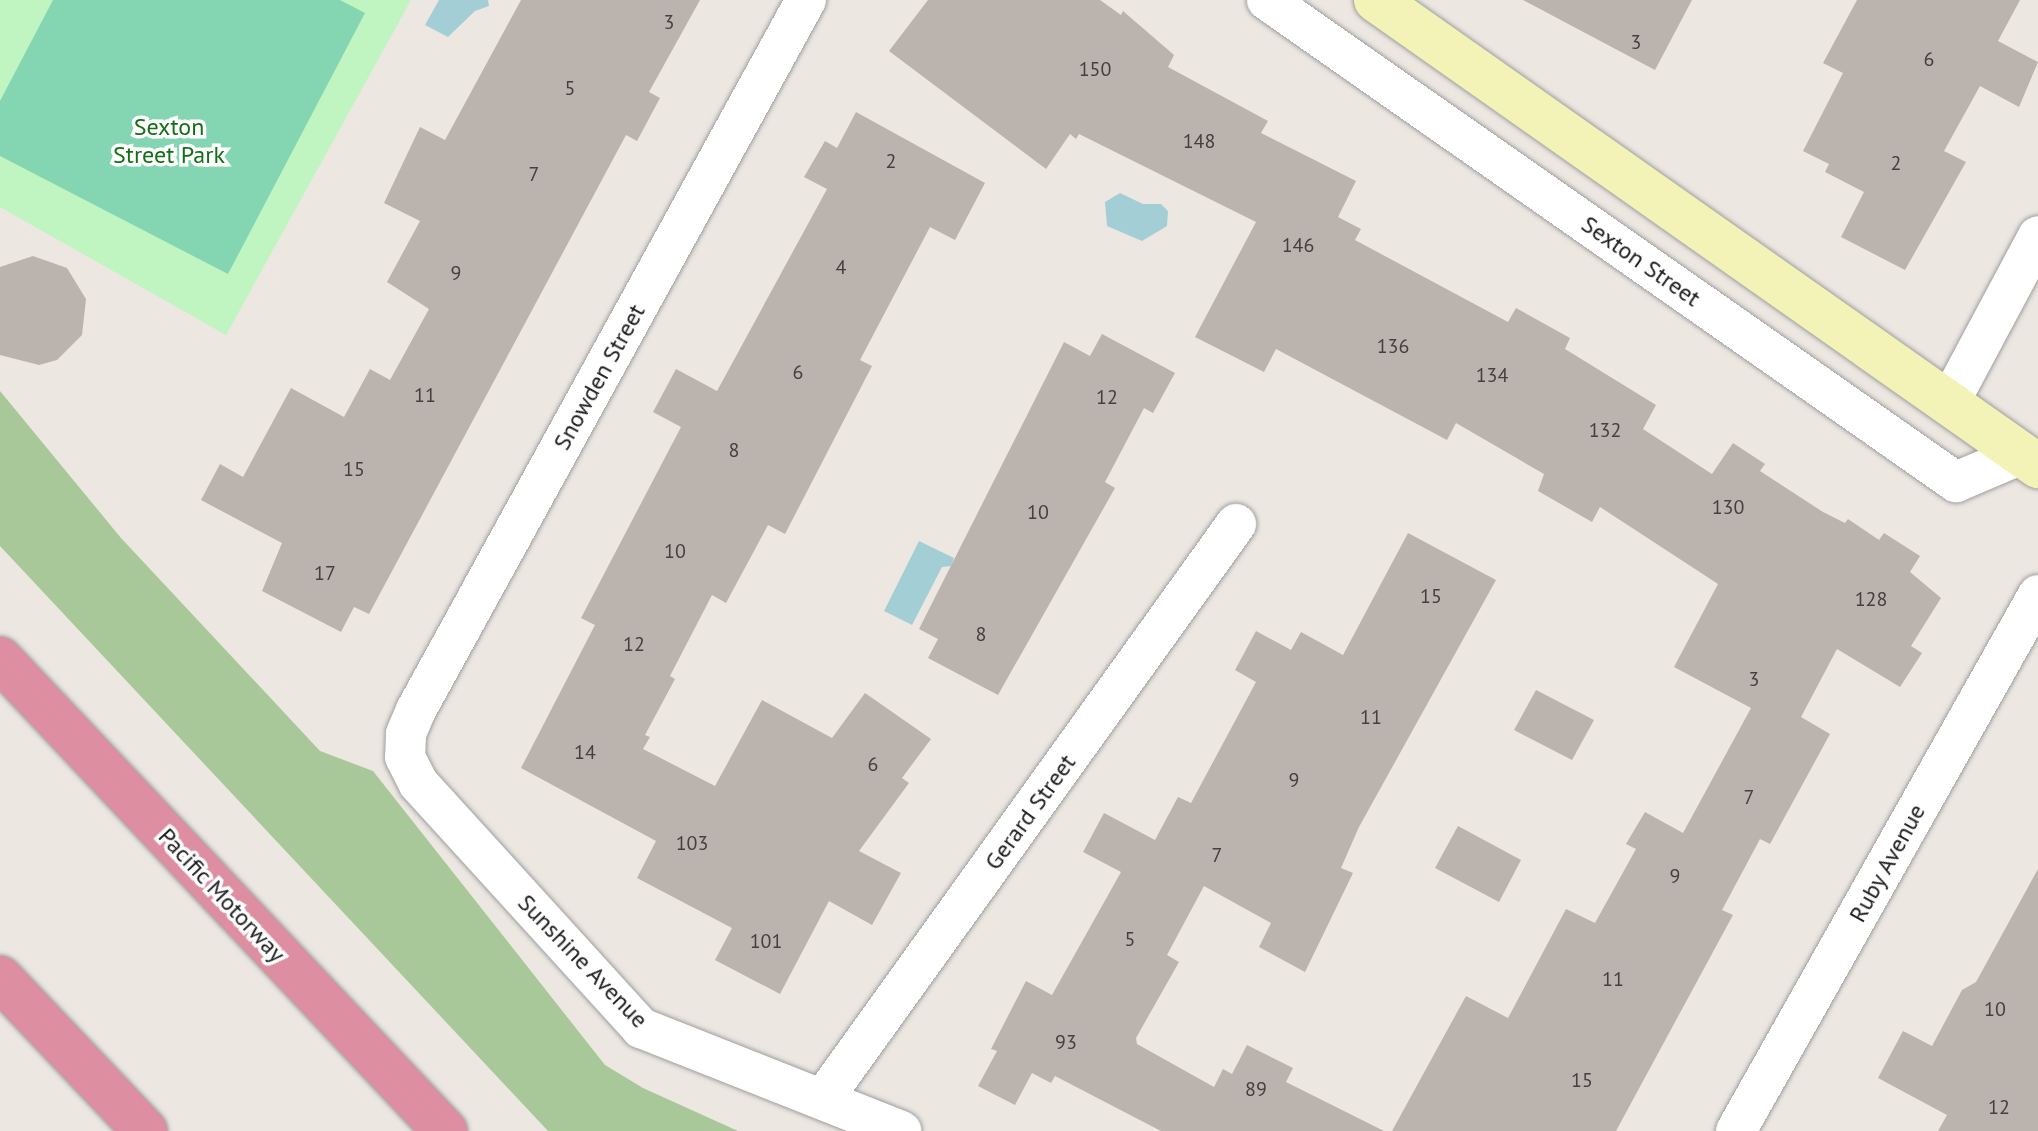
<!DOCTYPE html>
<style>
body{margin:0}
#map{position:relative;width:2038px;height:1131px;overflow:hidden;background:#ece7e1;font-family:"PT Sans",sans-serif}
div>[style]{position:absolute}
.forest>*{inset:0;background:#a9c899}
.park>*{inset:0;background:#c0f4c0}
.pitch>*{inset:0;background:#84d5b1}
.water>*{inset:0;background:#a4ced6}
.building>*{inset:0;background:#bbb3ae}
.roads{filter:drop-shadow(0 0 2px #9f9f9f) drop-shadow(0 0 2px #9f9f9f)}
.street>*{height:40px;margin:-20px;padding:0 20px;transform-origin:20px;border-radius:20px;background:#fff}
.secondary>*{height:44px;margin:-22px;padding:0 22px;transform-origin:22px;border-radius:22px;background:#f3f2b7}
.highway>*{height:44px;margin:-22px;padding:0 22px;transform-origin:22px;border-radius:22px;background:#de8ea1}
span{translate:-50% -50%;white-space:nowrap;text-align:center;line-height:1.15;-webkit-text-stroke:7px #fff;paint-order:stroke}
.number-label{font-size:20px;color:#434140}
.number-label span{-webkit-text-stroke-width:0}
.park-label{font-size:24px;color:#136e15}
.street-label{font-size:24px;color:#1b1b1b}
</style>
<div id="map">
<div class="forest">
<div style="clip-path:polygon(0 391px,121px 538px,320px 751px,373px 771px,605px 1065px,643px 1088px,738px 1131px,548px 1131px,0 546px)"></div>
</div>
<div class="park">
<div style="clip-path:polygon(0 0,411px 0,226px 335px,0 207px)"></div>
</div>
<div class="pitch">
<div style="clip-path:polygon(53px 0,340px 0,365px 13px,228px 274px,0 156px,0 101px)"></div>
</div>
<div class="water">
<div style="clip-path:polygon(439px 0,488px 0,489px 6px,475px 11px,448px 37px,425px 25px)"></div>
<div style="clip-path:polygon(1120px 193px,1143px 204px,1161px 204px,1168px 211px,1167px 226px,1142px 241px,1107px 226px,1105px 202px)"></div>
<div style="clip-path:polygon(919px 541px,954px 558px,951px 566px,942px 567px,912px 625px,884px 611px)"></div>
</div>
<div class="building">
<div style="clip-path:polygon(521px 0,700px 0,649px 92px,660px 98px,637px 141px,626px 135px,369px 614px,354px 607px,341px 632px,262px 591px,282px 543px,201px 500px,220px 464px,243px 477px,291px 388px,344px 417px,370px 369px,390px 380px,429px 309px,387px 282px,420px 221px,384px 203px,420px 127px,445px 140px)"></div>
<div style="clip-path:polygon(928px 0,1100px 0,1121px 15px,1123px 11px,1174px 55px,1168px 67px,1268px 121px,1261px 133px,1356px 181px,1338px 217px,1361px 229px,1355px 240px,1508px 322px,1516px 308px,1570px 338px,1565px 349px,1656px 405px,1643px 429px,1712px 474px,1733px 443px,1765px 464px,1760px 471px,1823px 512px,1845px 523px,1848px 519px,1879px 540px,1884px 533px,1920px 556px,1910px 572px,1941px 598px,1911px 646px,1922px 653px,1900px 687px,1837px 649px,1801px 717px,1830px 734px,1770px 844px,1760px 839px,1722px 910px,1733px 915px,1616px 1131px,1392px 1131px,1466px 996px,1508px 1018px,1566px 909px,1595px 923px,1636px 849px,1626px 844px,1645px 812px,1683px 833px,1751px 708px,1674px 667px,1718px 584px,1600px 507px,1592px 522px,1538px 491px,1544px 474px,1456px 423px,1447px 440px,1276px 349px,1264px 372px,1195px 337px,1256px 222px,1079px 134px,1076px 139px,1070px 134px,1046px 169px,889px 51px)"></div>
<div style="clip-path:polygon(1523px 0,1692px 0,1655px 70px)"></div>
<div style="clip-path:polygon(1857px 0,2020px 0,1998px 41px,2038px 62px,2019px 107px,1980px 86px,1944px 151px,1966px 162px,1905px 270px,1841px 237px,1864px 192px,1825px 172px,1829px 164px,1803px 151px,1843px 73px,1823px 63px)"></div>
<div style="clip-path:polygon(856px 112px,985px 183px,955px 240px,930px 227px,860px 360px,872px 366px,785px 534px,768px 525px,726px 603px,712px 595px,670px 676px,675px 679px,645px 735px,650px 737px,643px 749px,715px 786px,762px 700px,832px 738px,865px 693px,931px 739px,902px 778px,909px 783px,859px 851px,901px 873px,872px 925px,829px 901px,780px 994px,715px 960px,732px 928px,637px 878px,656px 841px,521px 768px,595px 625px,581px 618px,681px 427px,653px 412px,676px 369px,717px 391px,827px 189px,804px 177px,825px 141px,837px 148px)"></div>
<div style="clip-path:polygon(33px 256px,67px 268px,86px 299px,82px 335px,57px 360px,39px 365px,0 355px,0 267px)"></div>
<div style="clip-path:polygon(1102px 334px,1175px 373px,1153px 413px,1144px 408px,1105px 482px,1115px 488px,998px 695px,928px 658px,938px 639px,919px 629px,1064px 342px,1090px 356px)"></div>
<div style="clip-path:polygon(1408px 533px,1496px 580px,1359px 827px,1341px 868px,1353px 873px,1305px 972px,1259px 947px,1271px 923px,1204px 886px,1167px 955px,1179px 962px,1136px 1038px,1137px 1044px,1214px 1087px,1223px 1069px,1232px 1074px,1247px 1045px,1293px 1068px,1286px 1082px,1384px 1131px,1161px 1131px,1055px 1076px,1051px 1083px,1032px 1073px,1015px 1105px,978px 1086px,997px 1051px,991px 1049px,1026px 981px,1052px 995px,1121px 872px,1083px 852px,1104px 813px,1155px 840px,1178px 797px,1191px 803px,1256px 682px,1235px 670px,1256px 631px,1291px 650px,1301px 632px,1343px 655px)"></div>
<div style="clip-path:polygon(1536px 690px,1594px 720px,1572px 760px,1514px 730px)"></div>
<div style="clip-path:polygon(1458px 826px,1521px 860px,1499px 902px,1435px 868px)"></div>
<div style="clip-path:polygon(2038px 869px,2038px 1131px,1938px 1131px,1947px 1115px,1878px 1078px,1903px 1031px,1932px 1046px,1962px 990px,1976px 982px)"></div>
</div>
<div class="roads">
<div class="street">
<div style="left:806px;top:0;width:810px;rotate:118.78deg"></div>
<div style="left:416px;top:710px;width:26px;rotate:113deg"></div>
<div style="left:406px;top:734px;width:23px;rotate:92deg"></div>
<div style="left:405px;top:757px;width:30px;rotate:63deg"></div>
<div style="left:419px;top:784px;width:330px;rotate:47.7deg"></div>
<div style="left:641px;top:1028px;width:280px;rotate:21.6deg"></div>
<div style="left:1267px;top:0;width:841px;rotate:34.98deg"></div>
<div style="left:1956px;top:482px;width:72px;rotate:-23deg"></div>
<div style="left:1949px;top:403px;width:189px;rotate:-61.9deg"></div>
<div style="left:823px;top:1099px;width:708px;rotate:-54.31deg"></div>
<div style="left:1736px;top:1131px;width:615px;rotate:-60.6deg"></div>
</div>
<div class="secondary">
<div style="left:1376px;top:0;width:810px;rotate:35.14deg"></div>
</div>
<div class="highway">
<div style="left:0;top:659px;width:649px;rotate:46.69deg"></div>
<div style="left:0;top:978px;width:211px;rotate:46.5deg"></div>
</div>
</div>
<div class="number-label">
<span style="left:669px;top:22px">3</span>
<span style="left:1636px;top:42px">3</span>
<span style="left:1929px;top:59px">6</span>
<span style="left:1095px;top:69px">150</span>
<span style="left:570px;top:88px">5</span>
<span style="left:1199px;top:141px">148</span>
<span style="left:891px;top:161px">2</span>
<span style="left:1896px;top:163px">2</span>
<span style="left:534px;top:174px">7</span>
<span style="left:1298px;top:245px">146</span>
<span style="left:841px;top:267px">4</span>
<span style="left:456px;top:273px">9</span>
<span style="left:1393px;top:346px">136</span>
<span style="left:798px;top:372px">6</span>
<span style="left:1492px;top:375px">134</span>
<span style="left:425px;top:395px">11</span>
<span style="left:1107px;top:397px">12</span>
<span style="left:1605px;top:430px">132</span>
<span style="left:734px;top:450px">8</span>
<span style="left:354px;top:469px">15</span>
<span style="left:1728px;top:507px">130</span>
<span style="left:1038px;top:512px">10</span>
<span style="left:675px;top:551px">10</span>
<span style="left:325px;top:573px">17</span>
<span style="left:1431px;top:596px">15</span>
<span style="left:1871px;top:599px">128</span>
<span style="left:981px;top:634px">8</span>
<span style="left:634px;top:644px">12</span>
<span style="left:1754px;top:679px">3</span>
<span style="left:1371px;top:717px">11</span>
<span style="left:585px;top:752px">14</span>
<span style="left:873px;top:764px">6</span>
<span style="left:1294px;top:780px">9</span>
<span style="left:1749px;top:797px">7</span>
<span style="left:692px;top:843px">103</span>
<span style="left:1217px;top:855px">7</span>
<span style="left:1675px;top:876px">9</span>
<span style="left:1130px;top:939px">5</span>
<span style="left:766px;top:941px">101</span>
<span style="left:1613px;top:979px">11</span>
<span style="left:1995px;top:1009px">10</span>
<span style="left:1066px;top:1042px">93</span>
<span style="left:1582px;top:1080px">15</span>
<span style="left:1256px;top:1089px">89</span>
<span style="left:1999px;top:1107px">12</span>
</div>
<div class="park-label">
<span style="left:169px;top:141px">Sexton<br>Street Park</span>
</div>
<div class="street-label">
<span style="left:1641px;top:261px;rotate:35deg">Sexton Street</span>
<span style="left:599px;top:377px;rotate:-61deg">Snowden Street</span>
<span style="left:1030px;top:812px;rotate:-54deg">Gerard Street</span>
<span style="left:1887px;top:863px;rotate:-61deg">Ruby Avenue</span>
<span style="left:222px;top:895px;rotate:47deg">Pacific Motorway</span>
<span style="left:583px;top:961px;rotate:46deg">Sunshine Avenue</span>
</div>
</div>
